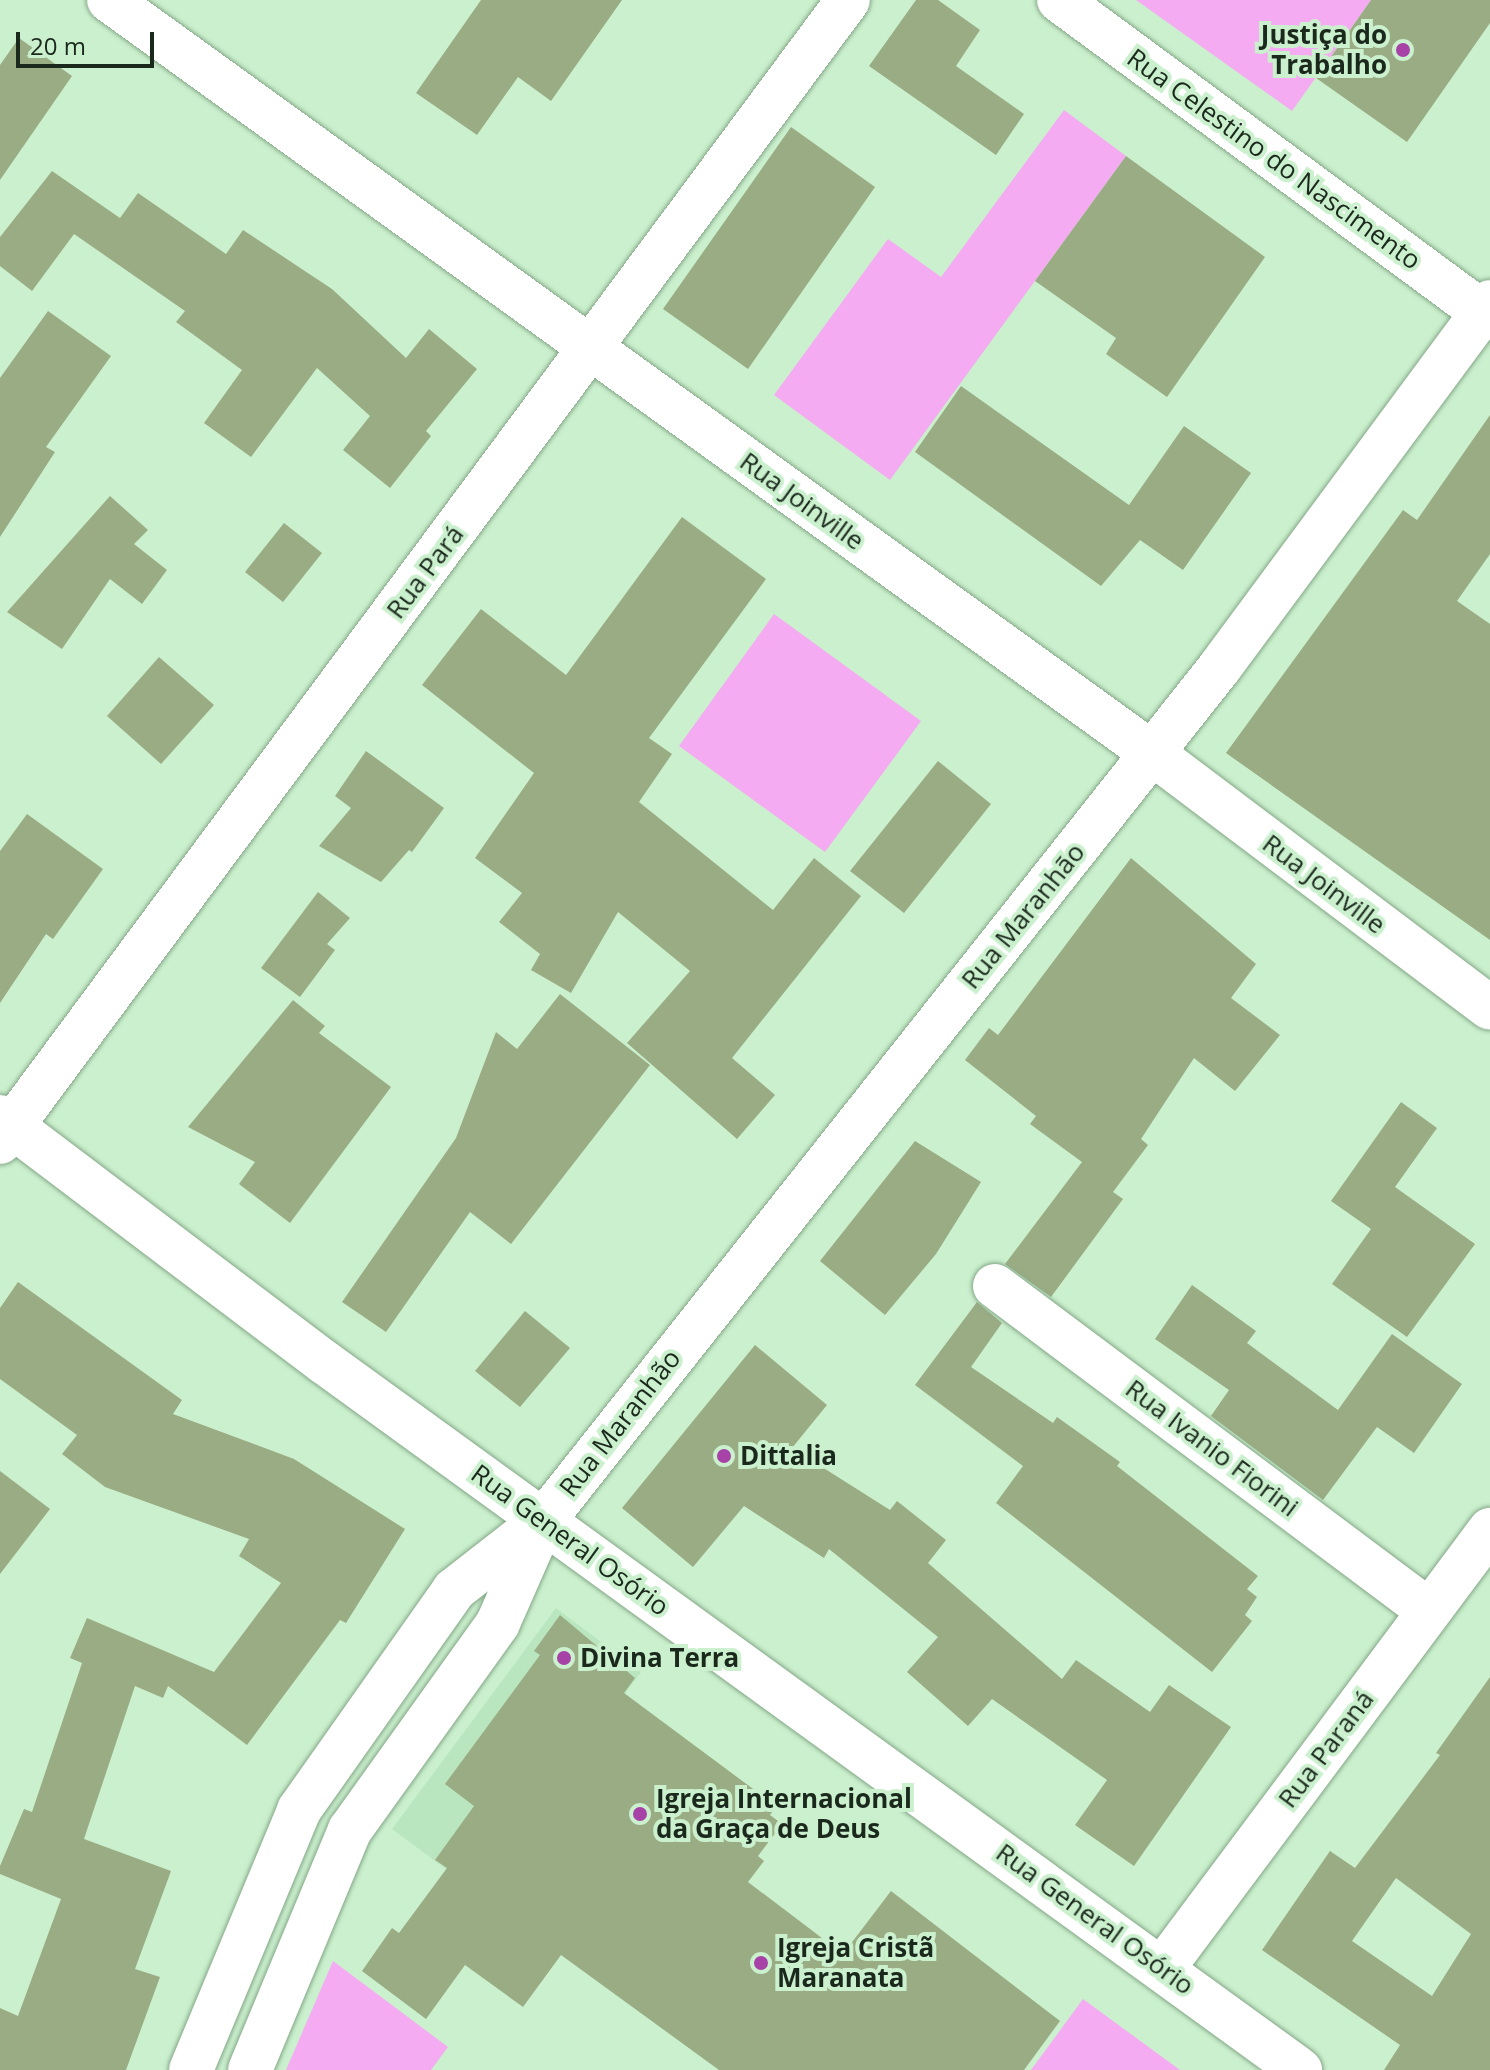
<!DOCTYPE html>
<meta charset="utf-8">
<style>
body{margin:0}
#map{position:relative;width:1490px;height:2070px;overflow:hidden;background:#cbf0ce;font-family:"Open Sans",sans-serif}
div>[style]{position:absolute}
.built>*{inset:0;background:#bae6bf}
.green>*{inset:0;background:#f4abf1}
.building>*{inset:0;background:#9aac84}
.roads{filter:drop-shadow(0 0 2px #84a787) drop-shadow(0 0 2px #84a787)}
.minor>*{height:44px;margin:-22px;padding:0 22px;transform-origin:22px;border-radius:22px;background:#fff}
.dots>*{width:22px;height:22px;translate:-50% -50%;box-sizing:border-box;border:4px solid #cbf0ce;border-radius:50%}
span{translate:-50% -50%;white-space:nowrap;text-align:center;line-height:1.15;-webkit-text-stroke:8px #cbf0ce;paint-order:stroke}
.poi-label{font-size:26px;color:#1b291d;font-weight:700}
.right{translate:-100% -50%;text-align:right}
.left{translate:0 -50%;text-align:left}
.street-label{font-size:26px;color:#1b291d}
.scale{position:absolute;left:16px;top:32px;width:138px;height:36px;box-sizing:border-box;border:4px solid #1b291d;border-top:0;padding-left:10px;font-size:24px;line-height:28px;white-space:nowrap;color:#1b291d;-webkit-text-stroke:6px #cbf0ce;paint-order:stroke}
</style>
<div id="map">
<div class="built">
<div style="clip-path:polygon(556px 1608px,641px 1672px,478px 1893px,392px 1829px)"></div>
</div>
<div class="green">
<div style="clip-path:polygon(1136px 0,1371px 0,1292px 111px)"></div>
<div style="clip-path:polygon(1064px 110px,1126px 156px,890px 480px,774px 395px,888px 239px,941px 277px)"></div>
<div style="clip-path:polygon(774px 614px,921px 721px,825px 852px,679px 746px)"></div>
<div style="clip-path:polygon(333px 1961px,448px 2047px,431px 2070px,286px 2070px)"></div>
<div style="clip-path:polygon(1083px 1999px,1180px 2070px,1031px 2070px)"></div>
</div>
<div class="building">
<div style="clip-path:polygon(481px 0,622px 0,551px 101px,518px 77px,477px 135px,416px 93px)"></div>
<div style="clip-path:polygon(916px 0,938px 0,980px 30px,956px 66px,1024px 114px,996px 155px,869px 66px)"></div>
<div style="clip-path:polygon(1371px 0,1490px 0,1490px 23px,1407px 142px,1316px 78px)"></div>
<div style="clip-path:polygon(19px 38px,72px 76px,0 180px,0 65px)"></div>
<div style="clip-path:polygon(791px 127px,875px 187px,748px 369px,663px 309px)"></div>
<div style="clip-path:polygon(1126px 156px,1265px 257px,1167px 397px,1106px 354px,1116px 338px,1035px 281px)"></div>
<div style="clip-path:polygon(52px 171px,120px 218px,138px 193px,226px 254px,243px 230px,332px 289px,406px 358px,429px 329px,477px 369px,426px 431px,431px 436px,390px 488px,343px 450px,370px 416px,317px 368px,251px 457px,204px 423px,242px 370px,176px 322px,185px 311px,74px 234px,32px 291px,0 266px,0 237px)"></div>
<div style="clip-path:polygon(48px 311px,111px 356px,46px 447px,55px 452px,0 537px,0 378px)"></div>
<div style="clip-path:polygon(961px 386px,1129px 505px,1184px 426px,1251px 473px,1183px 570px,1140px 540px,1101px 586px,915px 452px)"></div>
<div style="clip-path:polygon(1490px 415px,1490px 554px,1457px 601px,1490px 624px,1490px 940px,1226px 753px,1403px 510px,1417px 520px)"></div>
<div style="clip-path:polygon(110px 496px,148px 530px,134px 544px,167px 570px,142px 604px,110px 579px,62px 649px,7px 612px)"></div>
<div style="clip-path:polygon(682px 517px,766px 579px,649px 738px,672px 754px,639px 802px,773px 910px,814px 858px,861px 896px,732px 1058px,775px 1095px,737px 1139px,627px 1043px,690px 971px,618px 912px,571px 993px,531px 970px,540px 954px,499px 922px,522px 893px,475px 858px,534px 773px,422px 685px,481px 609px,566px 675px)"></div>
<div style="clip-path:polygon(284px 523px,322px 553px,283px 602px,245px 572px)"></div>
<div style="clip-path:polygon(159px 657px,214px 705px,161px 764px,107px 716px)"></div>
<div style="clip-path:polygon(366px 751px,444px 808px,412px 852px,409px 850px,381px 882px,319px 846px,351px 808px,335px 796px)"></div>
<div style="clip-path:polygon(938px 761px,991px 804px,904px 913px,850px 871px)"></div>
<div style="clip-path:polygon(27px 814px,103px 869px,53px 939px,46px 934px,0 1003px,0 851px)"></div>
<div style="clip-path:polygon(1131px 858px,1256px 964px,1231px 998px,1280px 1035px,1235px 1091px,1194px 1058px,1141px 1139px,1148px 1145px,1113px 1192px,1123px 1199px,1051px 1297px,1005px 1264px,1082px 1162px,1030px 1124px,1036px 1116px,965px 1060px,989px 1028px,998px 1035px)"></div>
<div style="clip-path:polygon(318px 892px,350px 918px,327px 944px,335px 950px,300px 997px,261px 968px)"></div>
<div style="clip-path:polygon(560px 994px,650px 1065px,511px 1244px,470px 1212px,386px 1332px,342px 1302px,456px 1138px,496px 1032px,517px 1049px)"></div>
<div style="clip-path:polygon(293px 1000px,325px 1026px,319px 1033px,391px 1087px,290px 1223px,239px 1184px,255px 1162px,188px 1127px)"></div>
<div style="clip-path:polygon(1401px 1102px,1437px 1128px,1395px 1187px,1475px 1244px,1407px 1337px,1332px 1284px,1371px 1229px,1331px 1201px)"></div>
<div style="clip-path:polygon(915px 1141px,981px 1182px,936px 1254px,885px 1315px,820px 1261px)"></div>
<div style="clip-path:polygon(18px 1282px,182px 1400px,173px 1414px,294px 1459px,405px 1529px,346px 1623px,340px 1620px,247px 1745px,168px 1686px,163px 1698px,135px 1686px,84px 1839px,171px 1871px,135px 1969px,160px 1977px,126px 2070px,0 2070px,0 2008px,18px 2016px,61px 1899px,0 1874px,0 1866px,24px 1809px,32px 1812px,82px 1663px,70px 1658px,87px 1618px,214px 1672px,281px 1583px,239px 1556px,249px 1539px,105px 1487px,62px 1454px,77px 1435px,0 1379px,0 1308px)"></div>
<div style="clip-path:polygon(1192px 1285px,1256px 1331px,1247px 1343px,1338px 1410px,1392px 1334px,1462px 1384px,1414px 1453px,1377px 1427px,1323px 1500px,1211px 1416px,1229px 1390px,1155px 1339px)"></div>
<div style="clip-path:polygon(977px 1302px,1002px 1323px,971px 1367px,1053px 1423px,1057px 1417px,1120px 1462px,1117px 1466px,1258px 1576px,1247px 1589px,1257px 1597px,1245px 1615px,1252px 1621px,1212px 1672px,996px 1503px,1023px 1466px,915px 1385px)"></div>
<div style="clip-path:polygon(525px 1311px,570px 1348px,520px 1407px,475px 1371px)"></div>
<div style="clip-path:polygon(755px 1345px,827px 1405px,792px 1448px,890px 1510px,897px 1501px,946px 1540px,928px 1563px,1062px 1679px,1076px 1660px,1150px 1712px,1169px 1685px,1231px 1727px,1134px 1866px,1075px 1825px,1107px 1780px,992px 1699px,968px 1726px,907px 1672px,938px 1637px,829px 1549px,824px 1558px,744px 1506px,693px 1567px,622px 1508px)"></div>
<div style="clip-path:polygon(0 1471px,50px 1509px,0 1574px)"></div>
<div style="clip-path:polygon(560px 1615px,635px 1678px,624px 1693px,776px 1806px,770px 1815px,782px 1824px,758px 1856px,764px 1861px,748px 1882px,843px 1954px,891px 1891px,1060px 2021px,1024px 2070px,719px 2070px,561px 1955px,523px 2007px,465px 1965px,426px 2019px,362px 1971px,392px 1928px,399px 1933px,447px 1868px,435px 1860px,474px 1806px,445px 1784px,540px 1655px,534px 1651px)"></div>
<div style="clip-path:polygon(evenodd,1490px 1677px,1490px 2070px,1384px 2070px,1400px 2045px,1262px 1950px,1330px 1851px,1355px 1868px,1440px 1755px,1436px 1753px,1490px 1677px,1396px 1878px,1471px 1934px,1432px 1996px,1352px 1941px,1396px 1878px)"></div>
</div>
<div class="roads">
<div class="minor">
<div style="left:109px;top:0;width:1286px;rotate:35.83deg"></div>
<div style="left:1152px;top:753px;width:423px;rotate:37deg"></div>
<div style="left:1059px;top:0;width:536px;rotate:36.42deg"></div>
<div style="left:0;top:1117px;width:406px;rotate:37.1deg"></div>
<div style="left:324px;top:1362px;width:1206px;rotate:35.96deg"></div>
<div style="left:0;top:1142px;width:1422px;rotate:-53.4deg"></div>
<div style="left:995px;top:1286px;width:541px;rotate:36.81deg"></div>
<div style="left:1163px;top:1968px;width:547px;rotate:-53.26deg"></div>
<div style="left:191px;top:2070px;width:282px;rotate:-67.4deg"></div>
<div style="left:299px;top:1810px;width:269px;rotate:-54.8deg"></div>
<div style="left:454px;top:1590px;width:114px;rotate:-37.9deg"></div>
<div style="left:544px;top:1520px;width:1088px;rotate:-51.6deg"></div>
<div style="left:1220px;top:667px;width:454px;rotate:-53.5deg"></div>
<div style="left:250px;top:2070px;width:260px;rotate:-67.4deg"></div>
<div style="left:350px;top:1830px;width:254px;rotate:-54.4deg"></div>
<div style="left:498px;top:1623px;width:107px;rotate:-66.3deg"></div>
</div>
</div>
<div class="dots">
<div style="left:1403px;top:50px;background:#a742a7"></div>
<div style="left:724px;top:1456px;background:#a742a7"></div>
<div style="left:564px;top:1658px;background:#a742a7"></div>
<div style="left:640px;top:1814px;background:#a742a7"></div>
<div style="left:761px;top:1963px;background:#a742a7"></div>
</div>
<div class="poi-label">
<span class="right" style="left:1387px;top:50px">Justiça do<br>Trabalho</span>
<span class="left" style="left:740px;top:1456px">Dittalia</span>
<span class="left" style="left:580px;top:1658px">Divina Terra</span>
<span class="left" style="left:656px;top:1814px">Igreja Internacional<br>da Graça de Deus</span>
<span class="left" style="left:777px;top:1963px">Igreja Cristã<br>Maranata</span>
</div>
<div class="street-label">
<span style="left:1274px;top:159px;rotate:36deg">Rua Celestino do Nascimento</span>
<span style="left:802px;top:501px;rotate:36deg">Rua Joinville</span>
<span style="left:425px;top:572px;rotate:-53deg">Rua Pará</span>
<span style="left:1324px;top:884px;rotate:37deg">Rua Joinville</span>
<span style="left:1023px;top:916px;rotate:-51deg">Rua Maranhão</span>
<span style="left:620px;top:1423px;rotate:-52deg">Rua Maranhão</span>
<span style="left:1212px;top:1448px;rotate:37deg">Rua Ivanio Fiorini</span>
<span style="left:570px;top:1540px;rotate:36deg">Rua General Osório</span>
<span style="left:1326px;top:1749px;rotate:-53deg">Rua Paraná</span>
<span style="left:1095px;top:1919px;rotate:36deg">Rua General Osório</span>
</div>
<div class="scale">20 m</div>
</div>
